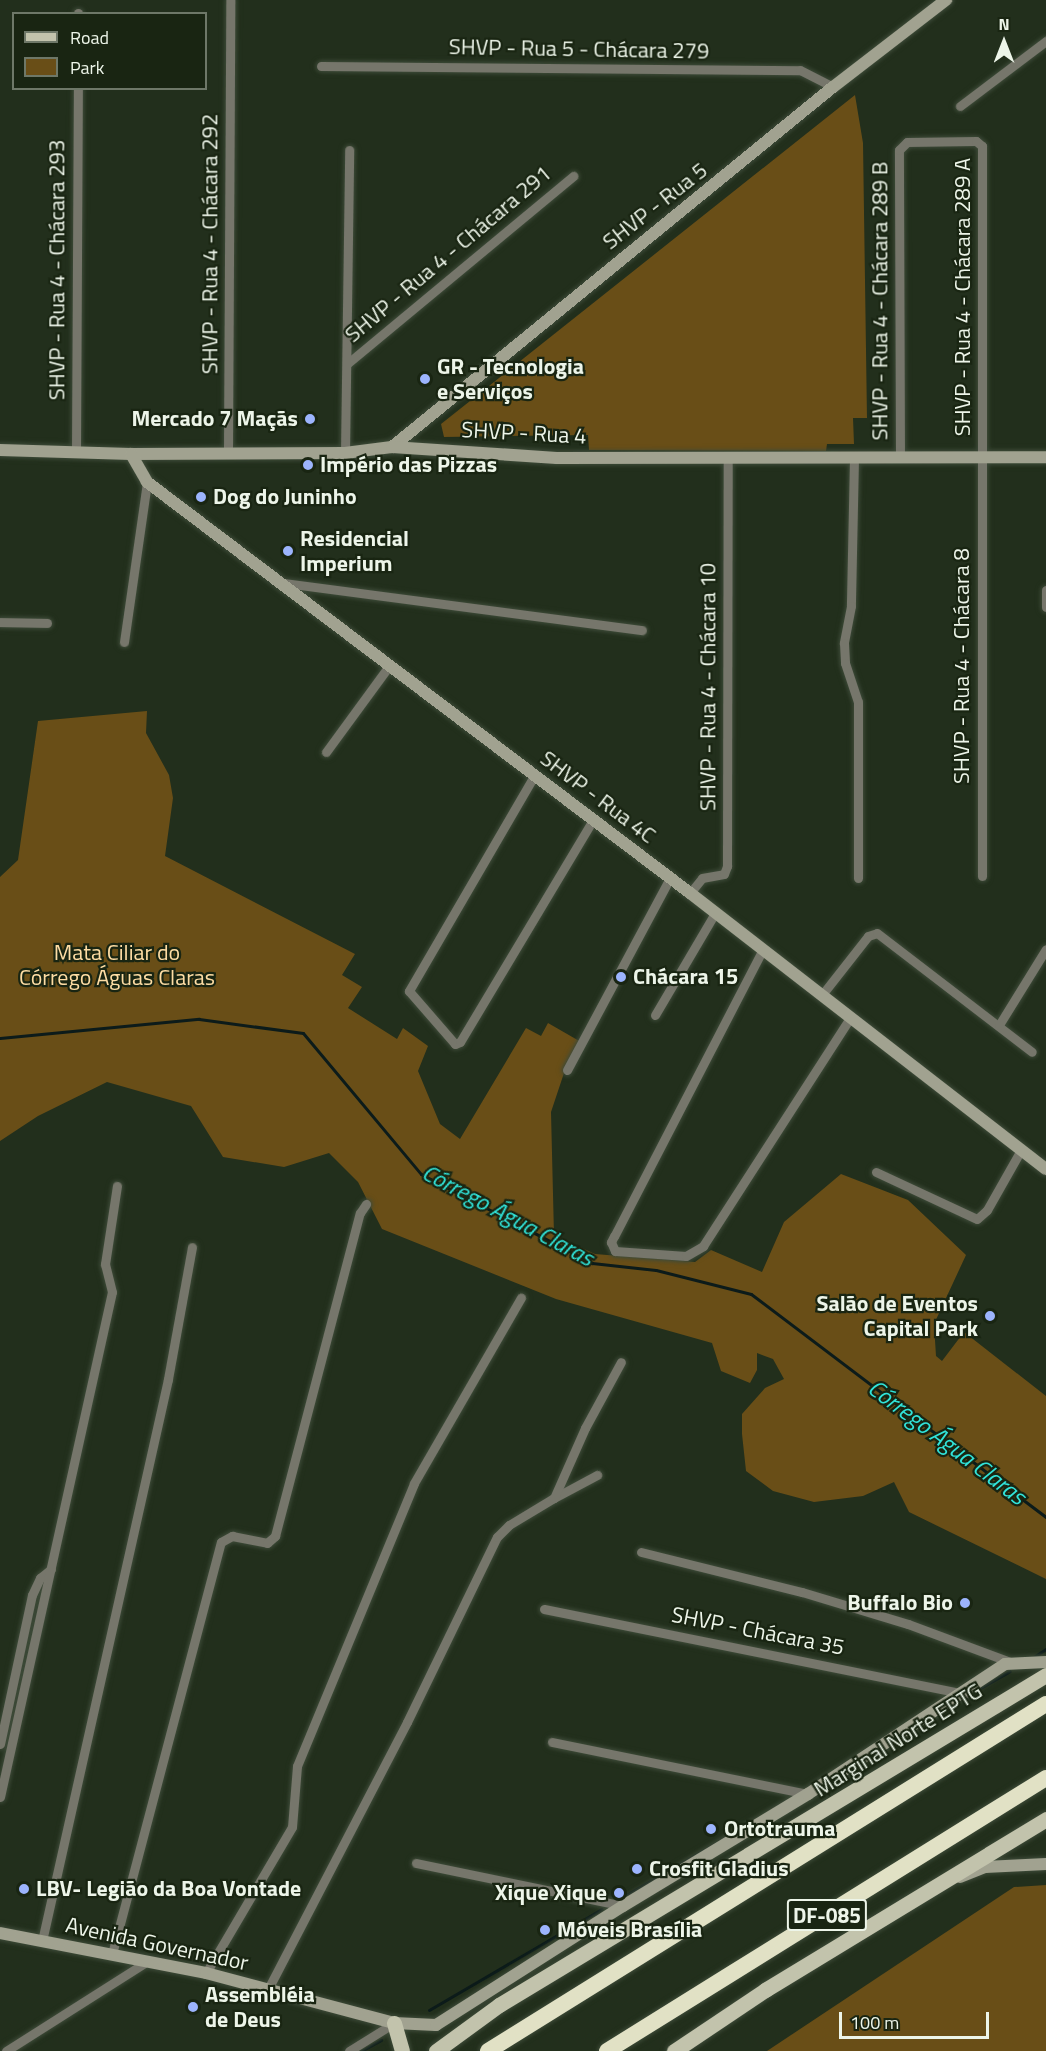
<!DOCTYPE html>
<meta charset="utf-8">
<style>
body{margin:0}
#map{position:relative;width:1046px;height:2051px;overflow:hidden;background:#222f1c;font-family:"Titillium Web",sans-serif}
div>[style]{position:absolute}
.green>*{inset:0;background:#694e17}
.stream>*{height:3px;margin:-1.5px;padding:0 1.5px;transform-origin:1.5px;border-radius:1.5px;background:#0c1b1a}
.roads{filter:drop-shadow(0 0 2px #3e4b39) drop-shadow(0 0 2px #3e4b39)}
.street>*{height:9px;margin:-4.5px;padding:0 4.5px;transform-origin:4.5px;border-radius:4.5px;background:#76766b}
.secondary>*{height:12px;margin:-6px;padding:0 6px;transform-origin:6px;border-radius:6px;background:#a1a290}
.primary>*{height:15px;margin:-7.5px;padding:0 7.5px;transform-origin:7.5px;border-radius:7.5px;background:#c2c3ac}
.highway>*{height:16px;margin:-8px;padding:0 8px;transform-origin:8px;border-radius:8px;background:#e1e1c5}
.dots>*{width:16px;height:16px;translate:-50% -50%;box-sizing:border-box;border:3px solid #192512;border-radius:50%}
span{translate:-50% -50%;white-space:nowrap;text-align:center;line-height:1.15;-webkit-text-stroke:4.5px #192512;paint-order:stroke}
.shield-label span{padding:2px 4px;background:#192512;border:2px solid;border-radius:4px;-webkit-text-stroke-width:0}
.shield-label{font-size:21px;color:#edf5e9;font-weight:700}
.street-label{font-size:22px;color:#edf5e9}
.poi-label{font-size:22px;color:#edf5e9;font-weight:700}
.left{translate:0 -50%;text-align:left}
.right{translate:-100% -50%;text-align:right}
.park-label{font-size:22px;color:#fedda4}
.water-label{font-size:24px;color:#31e4da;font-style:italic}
.legend{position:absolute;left:12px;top:12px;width:195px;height:78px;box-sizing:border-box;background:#192512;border:2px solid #6e7868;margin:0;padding:8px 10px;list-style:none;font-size:18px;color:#edf5e9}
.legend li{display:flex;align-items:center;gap:12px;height:30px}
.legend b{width:30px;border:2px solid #6e7868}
.north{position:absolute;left:974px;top:12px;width:60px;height:60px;-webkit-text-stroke:4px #192512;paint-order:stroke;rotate:0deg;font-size:16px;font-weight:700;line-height:24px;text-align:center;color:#edf5e9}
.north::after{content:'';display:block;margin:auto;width:21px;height:27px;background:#edf5e9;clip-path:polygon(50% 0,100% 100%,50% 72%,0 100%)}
.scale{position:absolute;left:839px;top:2012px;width:150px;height:27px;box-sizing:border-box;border:3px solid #edf5e9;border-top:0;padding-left:8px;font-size:18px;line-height:21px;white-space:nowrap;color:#edf5e9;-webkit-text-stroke:4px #192512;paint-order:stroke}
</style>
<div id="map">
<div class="green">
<div style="clip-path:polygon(855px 95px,863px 143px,867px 418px,853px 418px,854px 444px,827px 444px,826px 451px,589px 450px,588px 435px,444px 437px,441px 424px)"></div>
<div style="clip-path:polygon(147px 711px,146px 733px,169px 775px,173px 798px,165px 856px,355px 954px,342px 975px,362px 987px,348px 1008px,397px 1039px,403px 1028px,428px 1046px,418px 1071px,440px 1124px,460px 1139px,526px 1028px,541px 1036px,548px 1023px,581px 1042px,566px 1067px,551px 1112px,554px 1235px,595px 1254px,695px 1262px,711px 1250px,762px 1272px,784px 1222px,841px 1174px,908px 1200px,966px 1255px,934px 1324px,936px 1356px,942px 1361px,964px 1332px,1046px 1396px,1046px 1579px,909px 1512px,894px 1482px,863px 1496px,814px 1502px,773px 1491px,746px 1471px,742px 1434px,742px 1414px,765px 1388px,784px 1379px,773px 1359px,757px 1353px,757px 1370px,750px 1383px,721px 1371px,712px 1343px,556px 1299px,382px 1229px,358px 1182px,329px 1153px,284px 1167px,223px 1157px,191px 1106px,107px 1082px,38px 1116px,0 1141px,0 877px,18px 860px,38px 721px)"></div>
<div style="clip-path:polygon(1046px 1885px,1046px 2051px,767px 2051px,1014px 1887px)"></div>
</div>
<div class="stream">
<div style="left:0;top:1038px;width:200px;rotate:-5.5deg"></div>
<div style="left:199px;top:1019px;width:105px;rotate:7.7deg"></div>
<div style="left:303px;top:1033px;width:184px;rotate:50.1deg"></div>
<div style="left:421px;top:1174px;width:193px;rotate:27.5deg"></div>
<div style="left:592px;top:1263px;width:64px;rotate:6.2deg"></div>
<div style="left:656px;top:1270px;width:98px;rotate:14.2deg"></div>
<div style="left:751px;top:1294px;width:370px;rotate:37.1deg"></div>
<div style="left:1032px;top:1658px;width:17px;rotate:-33deg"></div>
<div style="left:975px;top:1691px;width:40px;rotate:-29.7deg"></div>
<div style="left:621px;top:1898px;width:124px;rotate:-30.1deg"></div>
<div style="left:429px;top:2010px;width:200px;rotate:-30.3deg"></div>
<div style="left:361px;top:2051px;width:23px;rotate:-29deg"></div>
</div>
<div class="roads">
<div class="street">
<div style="left:78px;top:14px;width:1px;rotate:-90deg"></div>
<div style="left:321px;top:66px;width:479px;rotate:0.5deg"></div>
<div style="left:800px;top:70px;width:37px;rotate:27deg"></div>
<div style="left:960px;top:106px;width:108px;rotate:-37.1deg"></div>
<div style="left:348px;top:363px;width:293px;rotate:-39.7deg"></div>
<div style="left:76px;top:451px;width:363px;rotate:-89.7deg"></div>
<div style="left:228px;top:452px;width:452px;rotate:-89.7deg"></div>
<div style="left:345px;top:453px;width:303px;rotate:-89.2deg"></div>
<div style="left:900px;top:457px;width:307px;rotate:-90.2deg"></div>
<div style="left:899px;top:150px;width:11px;rotate:-45deg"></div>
<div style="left:907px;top:142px;width:69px;rotate:-0.8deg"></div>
<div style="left:976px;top:141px;width:8px;rotate:40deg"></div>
<div style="left:982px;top:146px;width:730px;rotate:90deg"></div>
<div style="left:854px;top:458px;width:148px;rotate:91.2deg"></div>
<div style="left:851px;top:606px;width:38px;rotate:101deg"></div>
<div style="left:844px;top:643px;width:20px;rotate:87deg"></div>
<div style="left:845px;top:663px;width:41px;rotate:71.6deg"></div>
<div style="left:858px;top:702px;width:176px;rotate:90deg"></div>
<div style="left:284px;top:583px;width:361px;rotate:7.5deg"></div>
<div style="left:1046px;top:590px;width:17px;rotate:90deg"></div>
<div style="left:0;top:622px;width:47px;rotate:1.2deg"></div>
<div style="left:124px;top:642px;width:162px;rotate:-81.8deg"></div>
<div style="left:326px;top:752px;width:107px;rotate:-53.8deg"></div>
<div style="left:534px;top:776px;width:249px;rotate:120.2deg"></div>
<div style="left:409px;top:991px;width:70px;rotate:49deg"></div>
<div style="left:455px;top:1044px;width:5px;rotate:-22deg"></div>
<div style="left:460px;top:1042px;width:259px;rotate:-59.1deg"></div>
<div style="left:690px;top:893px;width:19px;rotate:-51deg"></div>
<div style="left:702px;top:878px;width:22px;rotate:-10deg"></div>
<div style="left:724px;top:874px;width:9px;rotate:-69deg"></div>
<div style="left:727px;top:866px;width:408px;rotate:-89.9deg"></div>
<div style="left:762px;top:951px;width:321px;rotate:117.4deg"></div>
<div style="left:614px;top:1236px;width:7px;rotate:117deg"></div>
<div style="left:611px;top:1242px;width:10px;rotate:66deg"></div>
<div style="left:615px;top:1251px;width:71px;rotate:4deg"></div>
<div style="left:686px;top:1256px;width:20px;rotate:-30deg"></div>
<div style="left:703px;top:1246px;width:271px;rotate:-57.2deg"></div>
<div style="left:821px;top:996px;width:76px;rotate:-51.9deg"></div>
<div style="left:868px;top:936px;width:9px;rotate:-18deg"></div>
<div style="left:877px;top:933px;width:195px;rotate:37.5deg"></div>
<div style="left:655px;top:1015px;width:118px;rotate:-59.5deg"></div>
<div style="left:999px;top:1025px;width:89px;rotate:-58.3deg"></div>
<div style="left:567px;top:1070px;width:218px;rotate:-61.8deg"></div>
<div style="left:876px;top:1172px;width:111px;rotate:25deg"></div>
<div style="left:977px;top:1219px;width:13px;rotate:-42deg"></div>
<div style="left:987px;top:1210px;width:69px;rotate:-60.5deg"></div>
<div style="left:554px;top:1498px;width:49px;rotate:-28.1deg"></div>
<div style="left:641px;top:1552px;width:166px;rotate:14deg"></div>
<div style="left:802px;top:1592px;width:111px;rotate:16.8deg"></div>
<div style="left:908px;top:1624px;width:109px;rotate:20.4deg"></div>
<div style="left:544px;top:1609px;width:429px;rotate:11.4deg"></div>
<div style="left:552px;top:1742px;width:261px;rotate:11.5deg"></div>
<div style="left:0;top:1744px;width:152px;rotate:-77.9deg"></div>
<div style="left:32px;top:1595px;width:19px;rotate:-65deg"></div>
<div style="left:40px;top:1578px;width:14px;rotate:-39deg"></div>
<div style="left:0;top:1797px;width:517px;rotate:-77.5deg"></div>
<div style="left:112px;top:1292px;width:29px;rotate:-104deg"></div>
<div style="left:105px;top:1264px;width:79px;rotate:-81.3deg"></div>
<div style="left:416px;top:1863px;width:211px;rotate:11.7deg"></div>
<div style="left:42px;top:1941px;width:576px;rotate:-77.36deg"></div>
<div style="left:168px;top:1379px;width:134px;rotate:-79.7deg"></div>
<div style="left:112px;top:1954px;width:426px;rotate:-75.2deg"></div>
<div style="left:221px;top:1542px;width:13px;rotate:-29deg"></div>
<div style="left:232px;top:1536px;width:36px;rotate:11deg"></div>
<div style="left:267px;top:1543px;width:11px;rotate:-41deg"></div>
<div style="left:275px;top:1536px;width:334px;rotate:-75.3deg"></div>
<div style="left:360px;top:1213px;width:11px;rotate:-56deg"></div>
<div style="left:206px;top:1973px;width:169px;rotate:-59.5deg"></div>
<div style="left:292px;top:1827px;width:61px;rotate:-85.3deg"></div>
<div style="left:297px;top:1766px;width:306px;rotate:-67.5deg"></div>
<div style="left:414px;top:1483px;width:214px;rotate:-60deg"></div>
<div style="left:267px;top:1991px;width:303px;rotate:-62.5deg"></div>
<div style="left:407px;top:1722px;width:206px;rotate:-64.1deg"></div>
<div style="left:497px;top:1537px;width:17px;rotate:-45deg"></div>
<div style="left:509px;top:1525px;width:52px;rotate:-31deg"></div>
<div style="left:554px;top:1498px;width:77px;rotate:-66.1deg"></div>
<div style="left:585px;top:1428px;width:75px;rotate:-61.4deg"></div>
<div style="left:6px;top:2051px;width:166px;rotate:-32.4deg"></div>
<div style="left:349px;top:2051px;width:53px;rotate:-31.9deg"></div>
</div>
<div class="secondary">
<div style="left:392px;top:447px;width:569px;rotate:-39.23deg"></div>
<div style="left:833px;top:87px;width:143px;rotate:-37.6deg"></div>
<div style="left:0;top:450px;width:131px;rotate:1.7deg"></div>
<div style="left:131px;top:454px;width:214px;rotate:-0.3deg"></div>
<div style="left:345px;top:453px;width:47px;rotate:-7.3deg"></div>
<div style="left:392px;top:447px;width:165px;rotate:3.8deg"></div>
<div style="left:557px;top:458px;width:489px;rotate:-0.1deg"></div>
<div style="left:131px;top:454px;width:32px;rotate:60deg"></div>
<div style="left:147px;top:482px;width:681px;rotate:37.12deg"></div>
<div style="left:690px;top:893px;width:450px;rotate:37.8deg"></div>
<div style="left:960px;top:1877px;width:27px;rotate:-22deg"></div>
<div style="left:985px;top:1867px;width:61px;rotate:-2.8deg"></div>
<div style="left:0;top:1933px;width:210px;rotate:11deg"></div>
<div style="left:206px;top:1973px;width:195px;rotate:14.9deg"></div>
<div style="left:394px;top:2023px;width:42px;rotate:2.7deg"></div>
<div style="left:436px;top:2025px;width:222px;rotate:-32.5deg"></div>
<div style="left:623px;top:1906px;width:216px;rotate:-31.2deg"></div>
<div style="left:808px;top:1794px;width:236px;rotate:-33.4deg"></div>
<div style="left:1005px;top:1664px;width:41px;rotate:-2.8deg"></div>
</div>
<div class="primary">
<div style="left:394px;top:2023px;width:29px;rotate:74deg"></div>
<div style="left:436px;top:2051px;width:78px;rotate:-36.1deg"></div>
<div style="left:499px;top:2005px;width:639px;rotate:-31.1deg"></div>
<div style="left:674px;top:2051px;width:110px;rotate:-33.8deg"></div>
<div style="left:765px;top:1990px;width:329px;rotate:-31.3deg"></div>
</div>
<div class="highway">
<div style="left:488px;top:2051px;width:657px;rotate:-31.88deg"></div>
<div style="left:607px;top:2051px;width:517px;rotate:-31.88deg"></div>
</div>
</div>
<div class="dots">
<div style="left:425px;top:379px;background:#9cb4fd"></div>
<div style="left:310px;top:419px;background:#9cb4fd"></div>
<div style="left:308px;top:465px;background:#9cb4fd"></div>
<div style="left:201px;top:497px;background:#9cb4fd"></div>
<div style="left:288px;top:551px;background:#9cb4fd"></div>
<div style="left:621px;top:977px;background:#9cb4fd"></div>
<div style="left:990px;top:1316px;background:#9cb4fd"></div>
<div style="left:965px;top:1603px;background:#9cb4fd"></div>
<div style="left:711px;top:1829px;background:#9cb4fd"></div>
<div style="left:637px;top:1869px;background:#9cb4fd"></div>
<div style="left:24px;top:1889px;background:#9cb4fd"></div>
<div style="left:619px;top:1893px;background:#9cb4fd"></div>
<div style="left:545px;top:1930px;background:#9cb4fd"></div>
<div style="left:193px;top:2007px;background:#9cb4fd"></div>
</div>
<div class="shield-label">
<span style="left:827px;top:1915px">DF-085</span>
</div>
<div class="street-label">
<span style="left:579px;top:49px;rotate:1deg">SHVP - Rua 5 - Chácara 279</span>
<span style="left:655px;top:206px;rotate:-38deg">SHVP - Rua 5</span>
<span style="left:210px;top:244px;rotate:-90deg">SHVP - Rua 4 - Chácara 292</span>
<span style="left:448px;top:254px;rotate:-40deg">SHVP - Rua 4 - Chácara 291</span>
<span style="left:57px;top:270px;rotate:-90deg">SHVP - Rua 4 - Chácara 293</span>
<span style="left:963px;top:297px;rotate:-90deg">SHVP - Rua 4 - Chácara 289 A</span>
<span style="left:880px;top:301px;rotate:-90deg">SHVP - Rua 4 - Chácara 289 B</span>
<span style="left:524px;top:433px;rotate:3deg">SHVP - Rua 4</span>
<span style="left:962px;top:666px;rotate:-90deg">SHVP - Rua 4 - Chácara 8</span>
<span style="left:708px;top:687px;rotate:-90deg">SHVP - Rua 4 - Chácara 10</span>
<span style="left:598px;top:797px;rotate:37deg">SHVP - Rua 4C</span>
<span style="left:758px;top:1631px;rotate:11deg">SHVP - Chácara 35</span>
<span style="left:898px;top:1740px;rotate:-32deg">Marginal Norte EPTG</span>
<span style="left:157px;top:1944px;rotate:12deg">Avenida Governador</span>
</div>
<div class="poi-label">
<span class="left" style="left:437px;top:379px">GR - Tecnologia<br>e Serviços</span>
<span class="right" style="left:298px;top:419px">Mercado 7 Maçãs</span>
<span class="left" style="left:320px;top:465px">Império das Pizzas</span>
<span class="left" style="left:213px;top:497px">Dog do Juninho</span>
<span class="left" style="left:300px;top:551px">Residencial<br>Imperium</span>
<span class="left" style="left:633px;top:977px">Chácara 15</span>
<span class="right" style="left:978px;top:1316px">Salão de Eventos<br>Capital Park</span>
<span class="right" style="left:953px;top:1603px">Buffalo Bio</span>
<span class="left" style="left:724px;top:1829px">Ortotrauma</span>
<span class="left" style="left:649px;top:1869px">Crosfit Gladius</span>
<span class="left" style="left:36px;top:1889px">LBV- Legião da Boa Vontade</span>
<span class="right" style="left:607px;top:1893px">Xique Xique</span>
<span class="left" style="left:557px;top:1930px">Móveis Brasília</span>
<span class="left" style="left:205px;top:2007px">Assembléia<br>de Deus</span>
</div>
<div class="park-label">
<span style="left:117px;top:965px">Mata Ciliar do<br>Córrego Águas Claras</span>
</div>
<div class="water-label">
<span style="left:508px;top:1215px;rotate:28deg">Córrego Água Claras</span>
<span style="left:947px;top:1442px;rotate:37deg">Córrego Água Claras</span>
</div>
<ul class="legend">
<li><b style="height:8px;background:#c2c3ac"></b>Road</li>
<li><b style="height:16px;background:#694e17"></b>Park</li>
</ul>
<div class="north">N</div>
<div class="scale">100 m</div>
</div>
